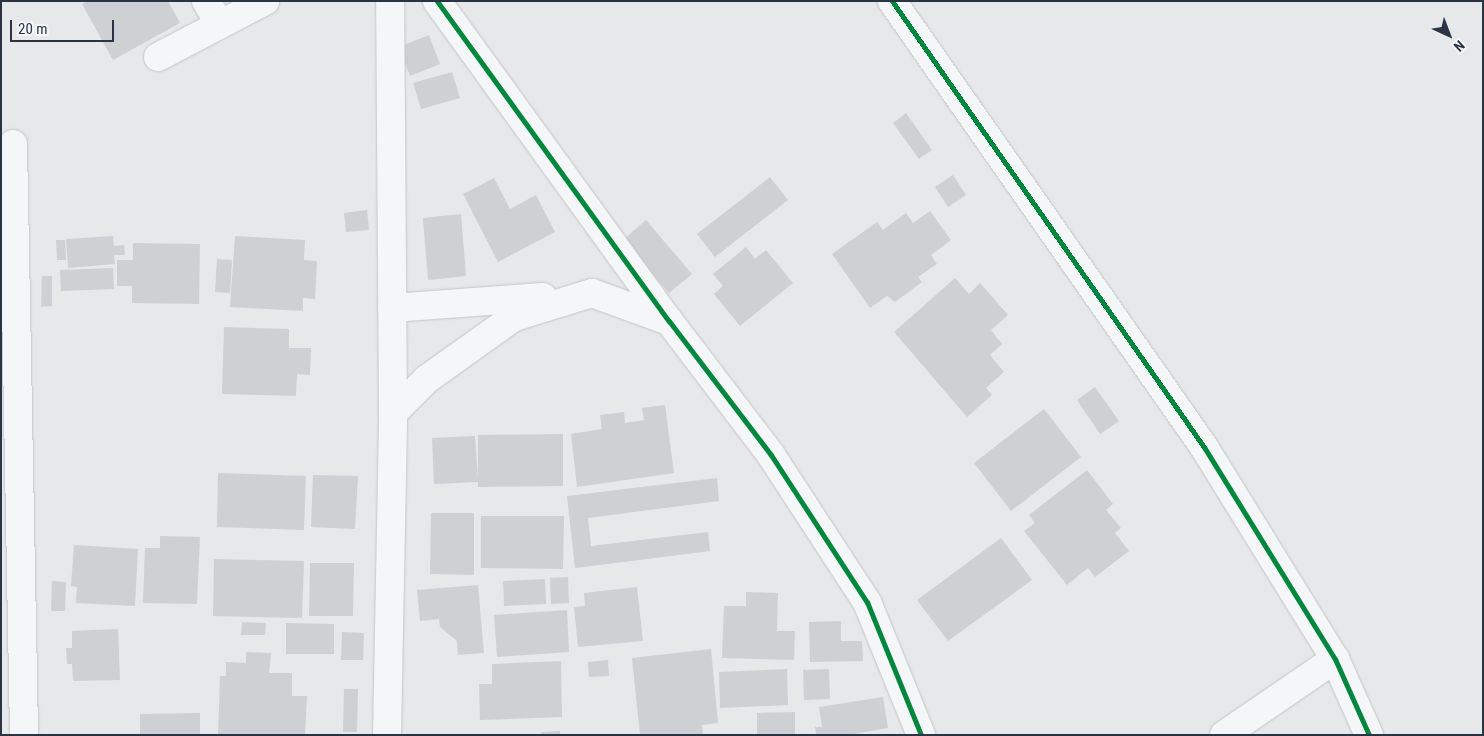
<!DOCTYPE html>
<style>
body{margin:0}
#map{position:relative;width:1484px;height:736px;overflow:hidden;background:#e6e8ea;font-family:"Roboto Condensed",sans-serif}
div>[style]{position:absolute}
.building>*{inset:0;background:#ced0d3}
.roads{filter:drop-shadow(0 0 1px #c4c6c8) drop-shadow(0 0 1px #c4c6c8)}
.minor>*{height:28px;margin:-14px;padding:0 14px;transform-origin:14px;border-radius:14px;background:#f5f6f7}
.cycleway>*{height:5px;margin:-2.5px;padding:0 2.5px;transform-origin:2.5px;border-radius:2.5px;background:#00873e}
span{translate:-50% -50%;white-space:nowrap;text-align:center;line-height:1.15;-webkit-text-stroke:5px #f4f6f9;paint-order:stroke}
.frame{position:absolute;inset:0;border:2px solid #2b3445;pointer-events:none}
.north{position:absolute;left:1424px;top:10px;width:50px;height:50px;-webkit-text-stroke:4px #f4f6f9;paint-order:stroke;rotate:137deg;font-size:14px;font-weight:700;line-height:20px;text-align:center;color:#2b3445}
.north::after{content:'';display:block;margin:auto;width:18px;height:22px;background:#2b3445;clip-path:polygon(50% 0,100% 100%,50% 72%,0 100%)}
.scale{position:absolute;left:10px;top:20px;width:104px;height:22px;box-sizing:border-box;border:2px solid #2b3445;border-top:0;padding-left:6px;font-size:15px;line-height:18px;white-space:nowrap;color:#2b3445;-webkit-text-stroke:4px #f4f6f9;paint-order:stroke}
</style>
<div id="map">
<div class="building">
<div style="clip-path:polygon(87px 1px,168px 1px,180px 23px,113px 60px,82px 4px)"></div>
<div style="clip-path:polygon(429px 35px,440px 64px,410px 76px,399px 47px)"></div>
<div style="clip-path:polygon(452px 72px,460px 98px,421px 109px,413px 83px)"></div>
<div style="clip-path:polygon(906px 113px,932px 150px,919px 159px,893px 123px)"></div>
<div style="clip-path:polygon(953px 175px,966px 195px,948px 207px,935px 187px)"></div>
<div style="clip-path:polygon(770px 177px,788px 200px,715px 257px,697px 234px)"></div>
<div style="clip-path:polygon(494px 178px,510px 209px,536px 195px,555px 232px,498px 262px,463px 194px)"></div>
<div style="clip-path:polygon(367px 210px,369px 230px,346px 232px,344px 213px)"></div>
<div style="clip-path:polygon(930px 211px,951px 240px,931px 255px,937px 264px,918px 277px,922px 282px,895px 302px,887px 296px,870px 308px,832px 254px,877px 222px,883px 230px,906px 213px,913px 223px)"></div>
<div style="clip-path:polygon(461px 214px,466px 276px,428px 280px,423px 218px)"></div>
<div style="clip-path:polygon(646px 220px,692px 274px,669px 293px,623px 240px)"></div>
<div style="clip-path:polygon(113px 236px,114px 246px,124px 245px,125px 255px,114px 255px,115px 264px,68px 268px,66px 239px)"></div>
<div style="clip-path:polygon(235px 236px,305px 240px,304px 260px,317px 261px,315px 299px,303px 298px,303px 311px,230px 307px)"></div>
<div style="clip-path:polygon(56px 240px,65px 240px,66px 260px,57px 260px)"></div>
<div style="clip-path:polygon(133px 243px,200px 244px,199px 304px,132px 303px,132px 286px,117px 286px,117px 260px,133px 260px)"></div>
<div style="clip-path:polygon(746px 247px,755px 259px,766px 250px,793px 283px,740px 326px,714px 294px,723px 286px,713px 274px)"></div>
<div style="clip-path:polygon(217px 259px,232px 260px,230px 293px,215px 292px)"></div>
<div style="clip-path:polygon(113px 268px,114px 289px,61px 291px,60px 270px)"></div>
<div style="clip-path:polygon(42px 276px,52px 276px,52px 306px,41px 307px)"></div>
<div style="clip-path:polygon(955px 278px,969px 294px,980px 283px,1008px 315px,991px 330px,1002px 344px,990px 355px,1004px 372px,986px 388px,992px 395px,967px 417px,894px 332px)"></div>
<div style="clip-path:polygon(224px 327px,289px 329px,289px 348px,311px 348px,310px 375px,297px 374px,296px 396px,222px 394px)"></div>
<div style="clip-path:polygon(1095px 387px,1119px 421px,1100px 434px,1077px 400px)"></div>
<div style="clip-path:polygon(665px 405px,674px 473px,577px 487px,571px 434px,602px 429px,600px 415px,624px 412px,625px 423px,644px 420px,642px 408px)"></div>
<div style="clip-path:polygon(1044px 409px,1081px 457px,1011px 511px,974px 463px)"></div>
<div style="clip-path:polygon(563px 434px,563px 486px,478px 487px,478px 482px,434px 484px,432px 438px,475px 436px,478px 479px,478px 435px)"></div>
<div style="clip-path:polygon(1087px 470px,1113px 504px,1106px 510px,1121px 528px,1115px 533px,1129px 551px,1095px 577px,1088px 568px,1067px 585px,1024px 531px,1035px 523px,1029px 515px)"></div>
<div style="clip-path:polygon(218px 473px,306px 476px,304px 530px,217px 527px)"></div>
<div style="clip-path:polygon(313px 475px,358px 476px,355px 529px,311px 527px)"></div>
<div style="clip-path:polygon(717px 478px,719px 501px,588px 518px,591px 546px,708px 532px,710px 551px,575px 568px,567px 496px)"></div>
<div style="clip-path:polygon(431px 513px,474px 513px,474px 575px,430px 574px)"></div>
<div style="clip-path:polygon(481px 516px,564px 516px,563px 569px,481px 568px)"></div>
<div style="clip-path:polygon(160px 536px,200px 537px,197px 604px,143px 603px,145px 548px,160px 548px)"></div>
<div style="clip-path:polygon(1001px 538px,1032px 580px,948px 641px,917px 600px)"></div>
<div style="clip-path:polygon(74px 545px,138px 549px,135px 606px,76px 603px,77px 587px,71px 586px)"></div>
<div style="clip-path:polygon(214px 559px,304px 561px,302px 618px,213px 616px)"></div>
<div style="clip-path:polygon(310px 563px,354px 563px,353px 616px,309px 616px)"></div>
<div style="clip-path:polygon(568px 577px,569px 603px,551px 604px,550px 578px)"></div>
<div style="clip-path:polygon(545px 579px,546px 604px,504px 606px,503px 581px)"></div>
<div style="clip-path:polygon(52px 581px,66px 582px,65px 611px,51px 611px)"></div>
<div style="clip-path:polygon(478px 585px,484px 653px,458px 655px,457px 641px,440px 627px,439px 619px,420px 621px,417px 590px)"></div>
<div style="clip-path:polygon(637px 587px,643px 641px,578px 647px,574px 607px,585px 606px,584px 593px)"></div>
<div style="clip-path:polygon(746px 592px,778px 593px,777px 631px,795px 631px,794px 660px,722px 658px,724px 606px,746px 606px)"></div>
<div style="clip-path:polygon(567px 610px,569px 652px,497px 657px,494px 615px)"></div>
<div style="clip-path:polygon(841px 621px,841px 641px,862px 641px,863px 661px,810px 662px,809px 622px)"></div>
<div style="clip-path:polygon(242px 622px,266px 623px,265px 635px,241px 635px)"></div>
<div style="clip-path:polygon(286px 623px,334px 624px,334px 654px,286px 654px)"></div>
<div style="clip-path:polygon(118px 629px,120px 680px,73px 681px,72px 664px,67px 664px,66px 648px,72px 648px,72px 631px)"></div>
<div style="clip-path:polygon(342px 632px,364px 633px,363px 660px,341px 660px)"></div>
<div style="clip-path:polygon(711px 649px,718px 723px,702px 725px,703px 735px,640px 735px,632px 658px)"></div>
<div style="clip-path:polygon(246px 652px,271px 653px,269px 673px,292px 673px,292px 696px,307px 696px,305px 735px,218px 735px,220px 676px,226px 676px,226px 662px,246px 663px)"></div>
<div style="clip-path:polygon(608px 660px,609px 676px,589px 677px,588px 662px)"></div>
<div style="clip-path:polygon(561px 661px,562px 717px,480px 720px,479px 684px,492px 684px,492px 664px)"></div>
<div style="clip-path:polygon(787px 669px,788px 705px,720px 708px,719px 672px)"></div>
<div style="clip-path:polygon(829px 669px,830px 699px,804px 700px,803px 670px)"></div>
<div style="clip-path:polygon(344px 689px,358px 689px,357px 732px,343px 732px)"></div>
<div style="clip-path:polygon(883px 697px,888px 728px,848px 735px,816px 735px,815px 727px,822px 727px,819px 707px)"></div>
<div style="clip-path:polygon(795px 712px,795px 735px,757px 735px,757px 713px)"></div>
<div style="clip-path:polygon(200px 713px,200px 735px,140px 735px,140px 714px)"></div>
<div style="clip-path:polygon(560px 731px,560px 735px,542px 735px,541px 732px)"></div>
</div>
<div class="roads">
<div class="minor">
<div style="left:206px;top:1px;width:27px;rotate:59deg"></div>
<div style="left:437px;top:1px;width:395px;rotate:54.1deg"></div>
<div style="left:669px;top:321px;width:168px;rotate:52.7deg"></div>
<div style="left:771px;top:455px;width:176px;rotate:56.9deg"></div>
<div style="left:867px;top:602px;width:144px;rotate:67.9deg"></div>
<div style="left:892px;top:1px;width:544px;rotate:55.03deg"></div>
<div style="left:1204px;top:447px;width:249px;rotate:58.3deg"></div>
<div style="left:1335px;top:659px;width:83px;rotate:65.9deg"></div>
<div style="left:158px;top:57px;width:121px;rotate:-27.6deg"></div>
<div style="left:13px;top:144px;width:591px;rotate:88.93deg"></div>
<div style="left:392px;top:308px;width:151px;rotate:-4.2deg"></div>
<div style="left:393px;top:413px;width:48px;rotate:-45deg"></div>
<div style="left:427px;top:379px;width:107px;rotate:-35.5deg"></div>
<div style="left:514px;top:317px;width:82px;rotate:-17.1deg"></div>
<div style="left:592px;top:293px;width:82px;rotate:20deg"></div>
<div style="left:387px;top:735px;width:322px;rotate:-88.9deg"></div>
<div style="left:393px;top:413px;width:412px;rotate:-90.4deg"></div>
<div style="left:1224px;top:735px;width:135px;rotate:-34.4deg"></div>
</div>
</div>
<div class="cycleway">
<div style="left:437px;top:1px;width:395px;rotate:54.1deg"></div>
<div style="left:669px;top:321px;width:168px;rotate:52.7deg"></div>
<div style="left:771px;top:455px;width:176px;rotate:56.9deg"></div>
<div style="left:867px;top:602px;width:144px;rotate:67.9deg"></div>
<div style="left:892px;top:1px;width:544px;rotate:55.03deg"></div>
<div style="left:1204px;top:447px;width:249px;rotate:58.3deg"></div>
<div style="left:1335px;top:659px;width:83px;rotate:65.9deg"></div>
</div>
<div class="frame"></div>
<div class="north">N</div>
<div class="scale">20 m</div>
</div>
